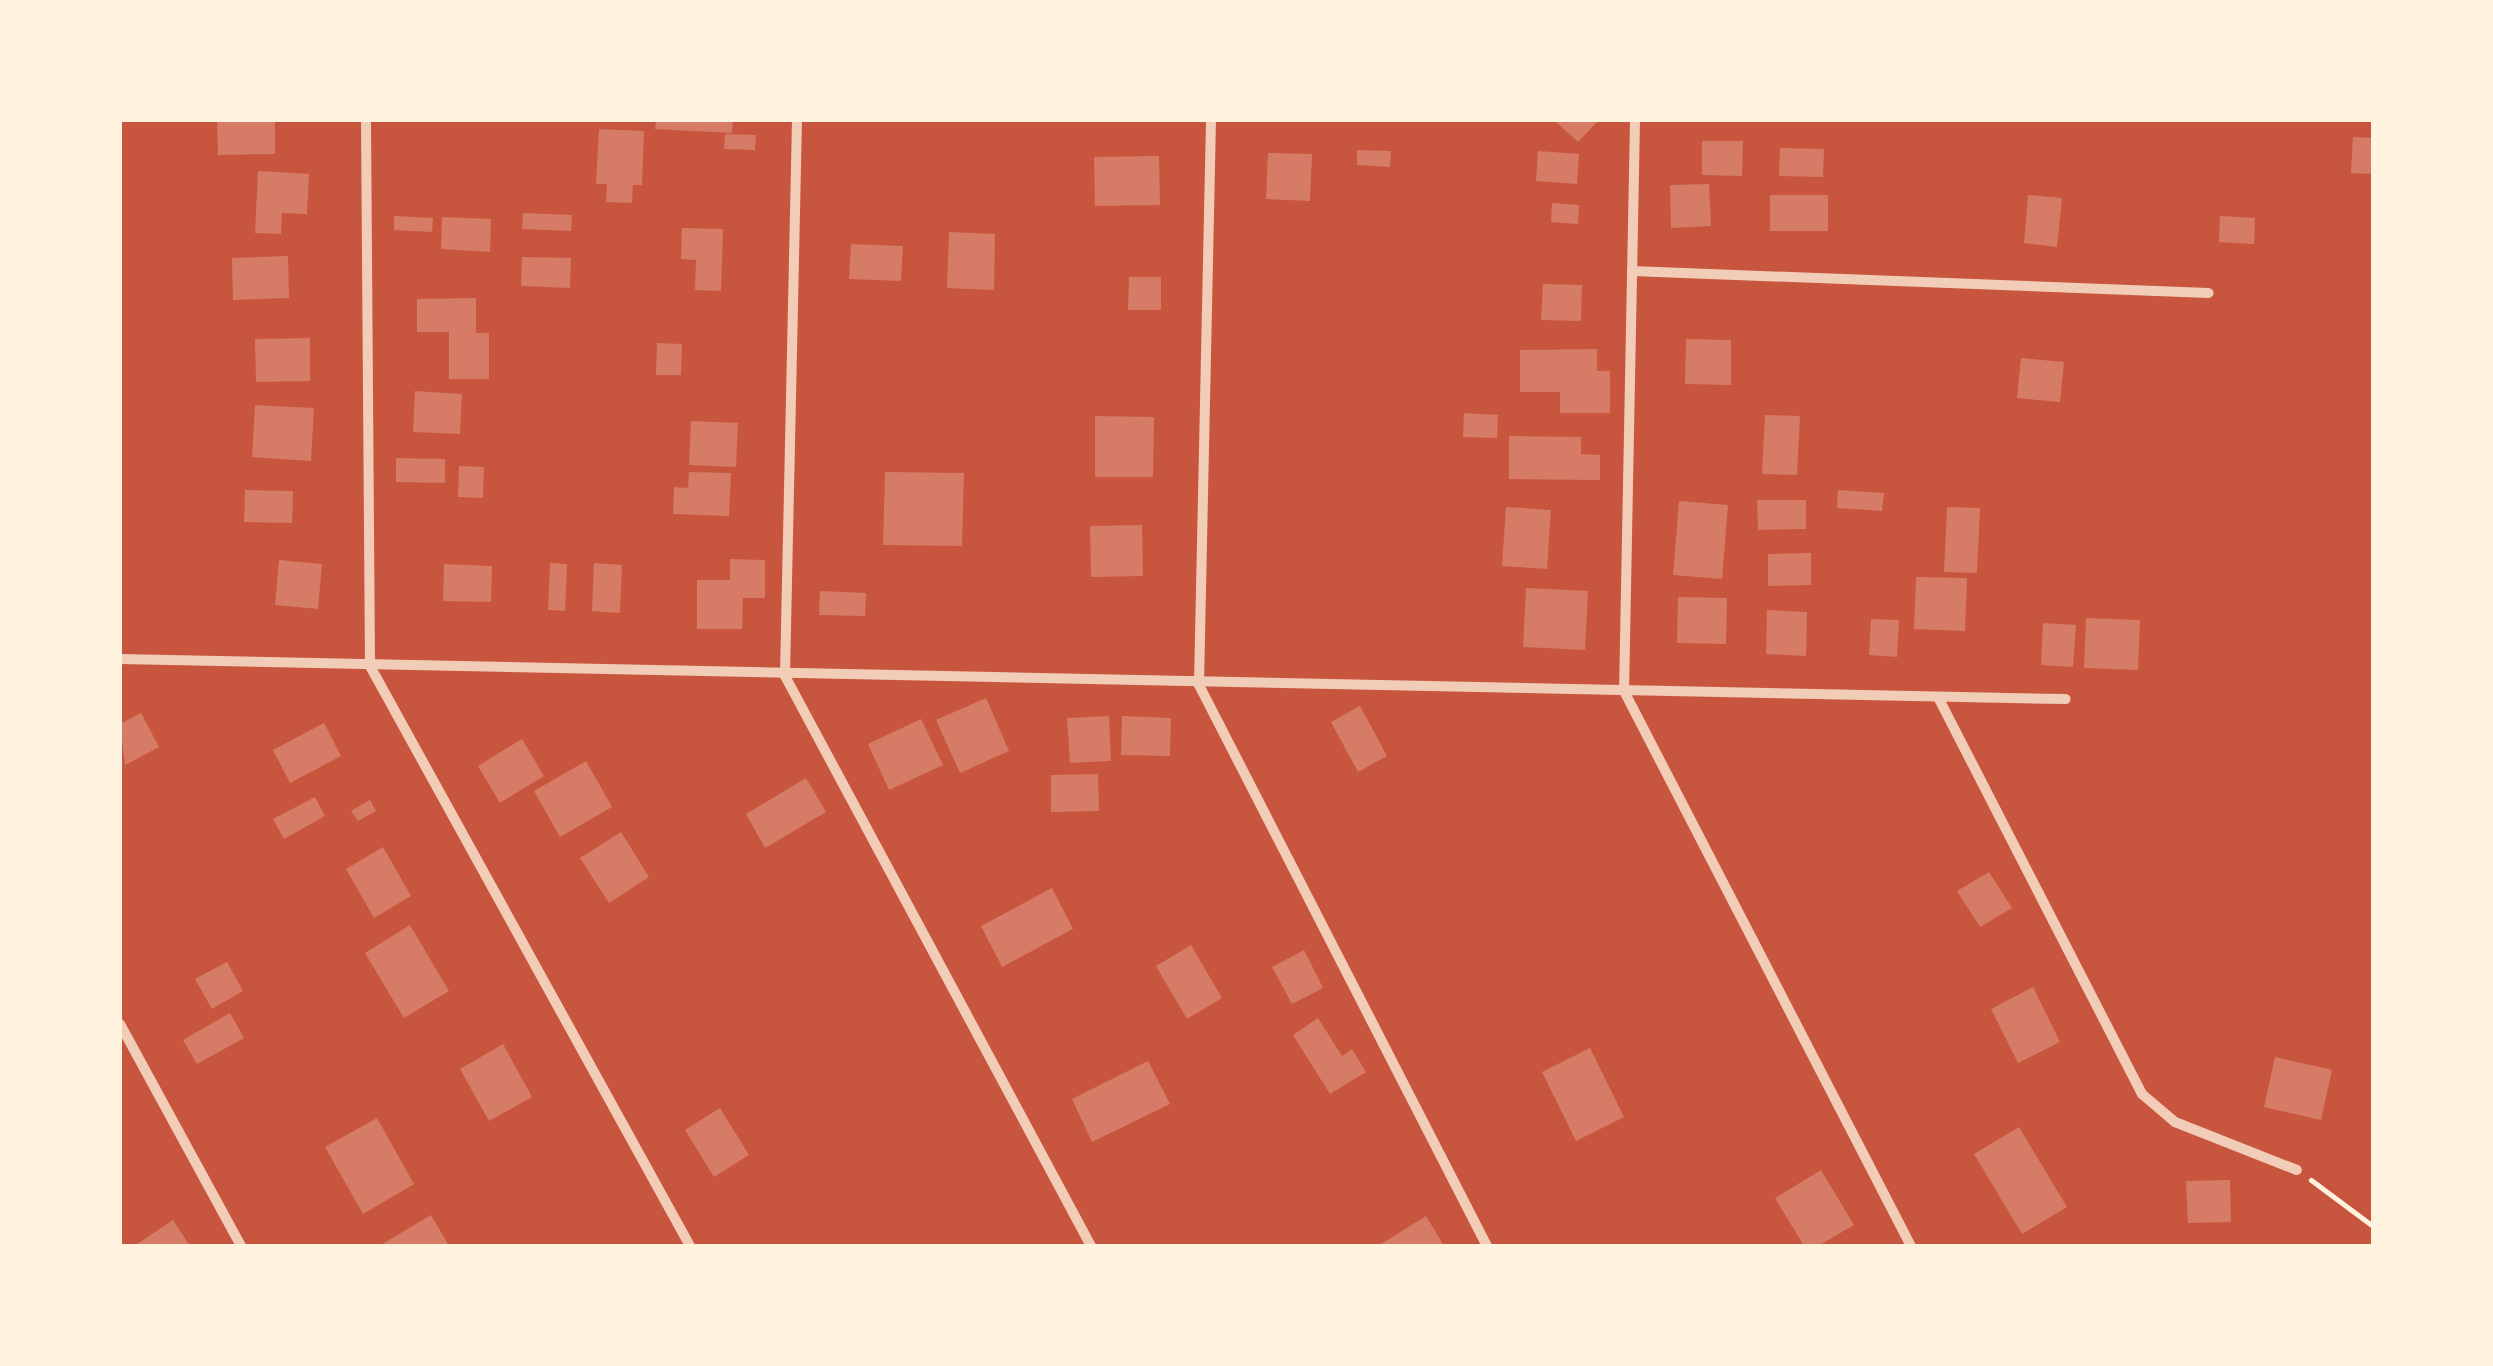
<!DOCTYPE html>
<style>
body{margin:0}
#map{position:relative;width:2493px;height:1366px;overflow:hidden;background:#c8553d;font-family:"PT Serif",serif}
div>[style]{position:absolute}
.building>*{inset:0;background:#d67c66}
.path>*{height:5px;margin:-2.5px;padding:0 2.5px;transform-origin:2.5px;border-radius:2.5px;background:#fff3e0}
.minor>*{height:10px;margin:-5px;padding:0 5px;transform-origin:5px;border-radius:5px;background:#f1ccb7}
span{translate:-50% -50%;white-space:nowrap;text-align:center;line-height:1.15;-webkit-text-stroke:10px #fff3e0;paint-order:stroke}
.frame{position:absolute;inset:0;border:122px solid #fff3e0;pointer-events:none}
</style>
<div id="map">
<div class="building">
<div style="clip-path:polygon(217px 120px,275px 120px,275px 154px,218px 155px)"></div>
<div style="clip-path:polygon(656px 120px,733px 120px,732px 133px,655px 129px)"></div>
<div style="clip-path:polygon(1554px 120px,1599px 120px,1578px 142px)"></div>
<div style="clip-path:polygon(599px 129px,644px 131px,642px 185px,633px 185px,632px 203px,606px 202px,607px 184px,596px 184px)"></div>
<div style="clip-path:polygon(725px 134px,756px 135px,755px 150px,724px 149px)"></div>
<div style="clip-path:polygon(2353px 137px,2373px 138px,2373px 174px,2351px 173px)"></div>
<div style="clip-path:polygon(1702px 141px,1743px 141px,1742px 176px,1702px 175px)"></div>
<div style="clip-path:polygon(1780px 148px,1824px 149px,1823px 177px,1779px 176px)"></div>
<div style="clip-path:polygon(1357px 150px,1391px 151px,1390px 167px,1357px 165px)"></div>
<div style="clip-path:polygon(1538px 151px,1579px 154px,1577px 184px,1536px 181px)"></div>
<div style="clip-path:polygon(1268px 153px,1312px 154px,1310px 201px,1266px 199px)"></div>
<div style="clip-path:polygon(1159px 156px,1160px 205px,1095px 206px,1094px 157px)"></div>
<div style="clip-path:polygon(258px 171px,309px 174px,307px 214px,282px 213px,281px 234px,255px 233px)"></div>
<div style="clip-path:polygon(1709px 184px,1711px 226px,1671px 228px,1670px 185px)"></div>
<div style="clip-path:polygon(1770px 195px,1828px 195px,1828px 231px,1770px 231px)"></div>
<div style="clip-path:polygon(2028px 195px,2062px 198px,2057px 247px,2024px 243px)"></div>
<div style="clip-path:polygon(1552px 203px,1579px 205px,1578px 224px,1551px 222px)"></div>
<div style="clip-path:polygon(523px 213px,572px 215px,571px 231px,522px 229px)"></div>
<div style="clip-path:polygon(394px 216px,433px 218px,432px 232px,394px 230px)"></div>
<div style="clip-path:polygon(2220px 216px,2255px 218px,2254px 244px,2219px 242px)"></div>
<div style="clip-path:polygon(442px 217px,491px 219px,490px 252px,441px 249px)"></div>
<div style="clip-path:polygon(682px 228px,723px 229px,721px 291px,695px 290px,696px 260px,681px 259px)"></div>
<div style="clip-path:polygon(949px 232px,995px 234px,994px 290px,947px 288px)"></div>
<div style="clip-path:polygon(851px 244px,903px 246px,901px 281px,849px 279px)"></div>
<div style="clip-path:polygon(288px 256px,289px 298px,233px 300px,232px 258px)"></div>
<div style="clip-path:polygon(522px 257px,571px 258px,570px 288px,521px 286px)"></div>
<div style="clip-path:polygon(1129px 277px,1161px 277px,1161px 310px,1128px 310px)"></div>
<div style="clip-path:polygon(1543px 284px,1582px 285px,1581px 321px,1541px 320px)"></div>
<div style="clip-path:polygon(476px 298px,476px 333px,489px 333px,489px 379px,449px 379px,449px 332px,417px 332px,417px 299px)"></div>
<div style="clip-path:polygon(310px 338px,310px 381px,256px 382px,255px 339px)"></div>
<div style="clip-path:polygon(1686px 339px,1731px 340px,1731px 385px,1685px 384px)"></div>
<div style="clip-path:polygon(657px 343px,682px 344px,681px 375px,656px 375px)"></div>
<div style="clip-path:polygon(1597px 349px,1597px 371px,1610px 371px,1610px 413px,1560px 413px,1560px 392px,1520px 392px,1520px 350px)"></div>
<div style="clip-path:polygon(2021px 358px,2064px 362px,2060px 402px,2017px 398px)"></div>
<div style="clip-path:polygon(415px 391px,462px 394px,460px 434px,413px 432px)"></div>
<div style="clip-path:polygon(255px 405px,314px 408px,311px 461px,252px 457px)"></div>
<div style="clip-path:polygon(1464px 413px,1498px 415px,1497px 438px,1463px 437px)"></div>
<div style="clip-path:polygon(1765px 415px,1800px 416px,1797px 475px,1762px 474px)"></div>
<div style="clip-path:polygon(1095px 416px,1154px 417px,1153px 477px,1095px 477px)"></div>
<div style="clip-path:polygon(691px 421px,738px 423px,736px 467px,689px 465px)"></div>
<div style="clip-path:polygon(1509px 436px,1581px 437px,1581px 454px,1600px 455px,1600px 480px,1509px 479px)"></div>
<div style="clip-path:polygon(396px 458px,445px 459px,445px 483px,396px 482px)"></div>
<div style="clip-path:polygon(459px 466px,484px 467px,483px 498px,458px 497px)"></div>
<div style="clip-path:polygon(689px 472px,731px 473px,729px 516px,673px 514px,674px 487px,688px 488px)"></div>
<div style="clip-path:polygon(885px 472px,964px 473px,962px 546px,883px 545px)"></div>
<div style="clip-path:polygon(245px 490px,293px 491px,292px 523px,244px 522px)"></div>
<div style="clip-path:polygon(1838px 490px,1884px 493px,1882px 511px,1837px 508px)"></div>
<div style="clip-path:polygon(1757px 500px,1806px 500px,1806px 529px,1758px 530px)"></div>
<div style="clip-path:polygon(1679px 501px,1728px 505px,1722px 579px,1673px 575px)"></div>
<div style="clip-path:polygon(1506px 507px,1551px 510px,1547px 569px,1502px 566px)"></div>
<div style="clip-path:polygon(1947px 507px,1980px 508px,1977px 573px,1944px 572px)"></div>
<div style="clip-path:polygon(1142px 525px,1143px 576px,1091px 577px,1090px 526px)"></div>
<div style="clip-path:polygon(1811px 553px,1811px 585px,1768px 586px,1768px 554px)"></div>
<div style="clip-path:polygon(730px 559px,765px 560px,765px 598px,743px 598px,742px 629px,697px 629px,697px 580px,730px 580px)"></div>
<div style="clip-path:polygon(279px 560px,322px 564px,318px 609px,275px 605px)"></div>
<div style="clip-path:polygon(550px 563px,567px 564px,565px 611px,548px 610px)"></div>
<div style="clip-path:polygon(594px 563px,622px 565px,620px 613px,592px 611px)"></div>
<div style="clip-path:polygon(444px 564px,492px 566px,491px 602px,443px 601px)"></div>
<div style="clip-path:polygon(1916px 577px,1967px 578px,1965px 631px,1914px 629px)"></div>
<div style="clip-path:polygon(1526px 588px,1588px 591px,1585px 650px,1523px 647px)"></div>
<div style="clip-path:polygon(820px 591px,866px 593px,865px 616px,819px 615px)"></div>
<div style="clip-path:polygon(1678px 597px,1727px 598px,1726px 644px,1677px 643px)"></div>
<div style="clip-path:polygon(1767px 610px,1807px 612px,1806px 656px,1766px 654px)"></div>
<div style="clip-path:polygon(2086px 618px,2140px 620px,2138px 670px,2084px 668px)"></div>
<div style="clip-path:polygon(1871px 619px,1899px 620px,1897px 657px,1869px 655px)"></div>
<div style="clip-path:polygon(2043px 623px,2076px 625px,2073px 667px,2041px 665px)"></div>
<div style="clip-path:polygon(986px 698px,1009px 751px,960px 773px,936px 720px)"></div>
<div style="clip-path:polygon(1360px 706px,1387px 756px,1358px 772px,1331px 722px)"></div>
<div style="clip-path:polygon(141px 713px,159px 747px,125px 765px,120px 724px)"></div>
<div style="clip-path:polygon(1109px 716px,1111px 761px,1070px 763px,1067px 718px)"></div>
<div style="clip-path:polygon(1122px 716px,1171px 718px,1170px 756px,1121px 755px)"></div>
<div style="clip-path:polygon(921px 719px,943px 765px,889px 790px,868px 744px)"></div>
<div style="clip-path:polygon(324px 723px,341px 756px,290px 783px,273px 750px)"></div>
<div style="clip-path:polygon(522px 739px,544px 776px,500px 803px,478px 766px)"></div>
<div style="clip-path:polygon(586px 761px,612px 807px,560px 837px,534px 791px)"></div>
<div style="clip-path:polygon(1098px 774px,1099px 811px,1051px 812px,1051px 775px)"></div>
<div style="clip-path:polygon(806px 778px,826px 812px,765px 848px,746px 814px)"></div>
<div style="clip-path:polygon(315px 797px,325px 816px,284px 839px,273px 819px)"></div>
<div style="clip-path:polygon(370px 800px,376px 811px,358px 821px,351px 811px)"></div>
<div style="clip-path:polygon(621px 832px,649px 877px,609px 903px,580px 858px)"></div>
<div style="clip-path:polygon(383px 847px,411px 896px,374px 918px,346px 869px)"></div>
<div style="clip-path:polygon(1989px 872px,2012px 908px,1980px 927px,1957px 891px)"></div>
<div style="clip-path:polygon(1052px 888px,1073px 929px,1002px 967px,981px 926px)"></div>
<div style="clip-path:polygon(410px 925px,449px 991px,404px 1018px,365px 953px)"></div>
<div style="clip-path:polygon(1191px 945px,1222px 998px,1187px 1019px,1156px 966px)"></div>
<div style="clip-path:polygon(1304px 950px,1323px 988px,1292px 1004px,1272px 967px)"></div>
<div style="clip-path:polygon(227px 962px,243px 991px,212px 1009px,195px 979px)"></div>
<div style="clip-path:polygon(2033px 987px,2060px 1042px,2018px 1063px,1991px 1009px)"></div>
<div style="clip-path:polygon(230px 1013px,244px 1038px,197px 1064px,183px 1040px)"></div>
<div style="clip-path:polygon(1318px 1018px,1342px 1056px,1352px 1049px,1366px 1072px,1330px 1094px,1293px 1035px)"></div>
<div style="clip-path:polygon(503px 1044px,532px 1097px,489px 1121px,460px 1069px)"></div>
<div style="clip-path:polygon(1590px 1048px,1624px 1117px,1576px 1141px,1542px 1072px)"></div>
<div style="clip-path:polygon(2275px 1057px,2332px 1070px,2321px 1120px,2264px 1107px)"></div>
<div style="clip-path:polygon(1148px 1061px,1170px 1104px,1092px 1142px,1072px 1099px)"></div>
<div style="clip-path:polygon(720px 1108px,749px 1155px,714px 1177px,685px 1130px)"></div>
<div style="clip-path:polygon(377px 1118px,414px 1184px,363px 1214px,325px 1147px)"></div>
<div style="clip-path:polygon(2019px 1127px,2067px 1207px,2022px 1234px,1974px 1154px)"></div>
<div style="clip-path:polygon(1821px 1170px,1854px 1225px,1818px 1246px,1804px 1246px,1775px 1198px)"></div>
<div style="clip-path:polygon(2230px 1180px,2231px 1222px,2188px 1223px,2186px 1181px)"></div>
<div style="clip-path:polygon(431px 1215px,449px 1246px,379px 1246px)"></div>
<div style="clip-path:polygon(1426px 1216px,1444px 1246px,1378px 1246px)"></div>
<div style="clip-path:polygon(173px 1220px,190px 1246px,134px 1246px)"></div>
</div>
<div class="path">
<div style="left:2311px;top:1180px;width:77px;rotate:36.6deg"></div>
</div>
<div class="minor">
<div style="left:366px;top:120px;width:546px;rotate:89.58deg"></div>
<div style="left:370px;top:666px;width:662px;rotate:61.11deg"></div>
<div style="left:797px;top:120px;width:556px;rotate:91.24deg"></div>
<div style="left:785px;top:676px;width:647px;rotate:61.77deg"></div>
<div style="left:1211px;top:120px;width:565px;rotate:91.22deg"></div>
<div style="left:1199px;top:685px;width:631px;rotate:62.83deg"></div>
<div style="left:1635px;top:120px;width:571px;rotate:91.1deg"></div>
<div style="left:1624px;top:691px;width:625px;rotate:62.66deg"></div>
<div style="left:1632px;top:271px;width:577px;rotate:2.18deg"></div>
<div style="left:120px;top:659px;width:1946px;rotate:1.18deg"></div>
<div style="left:1939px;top:699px;width:444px;rotate:62.8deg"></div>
<div style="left:2142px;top:1094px;width:43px;rotate:40.3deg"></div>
<div style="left:2175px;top:1122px;width:131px;rotate:21.5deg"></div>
<div style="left:120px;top:1024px;width:253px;rotate:61.4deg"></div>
</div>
<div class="frame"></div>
</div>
